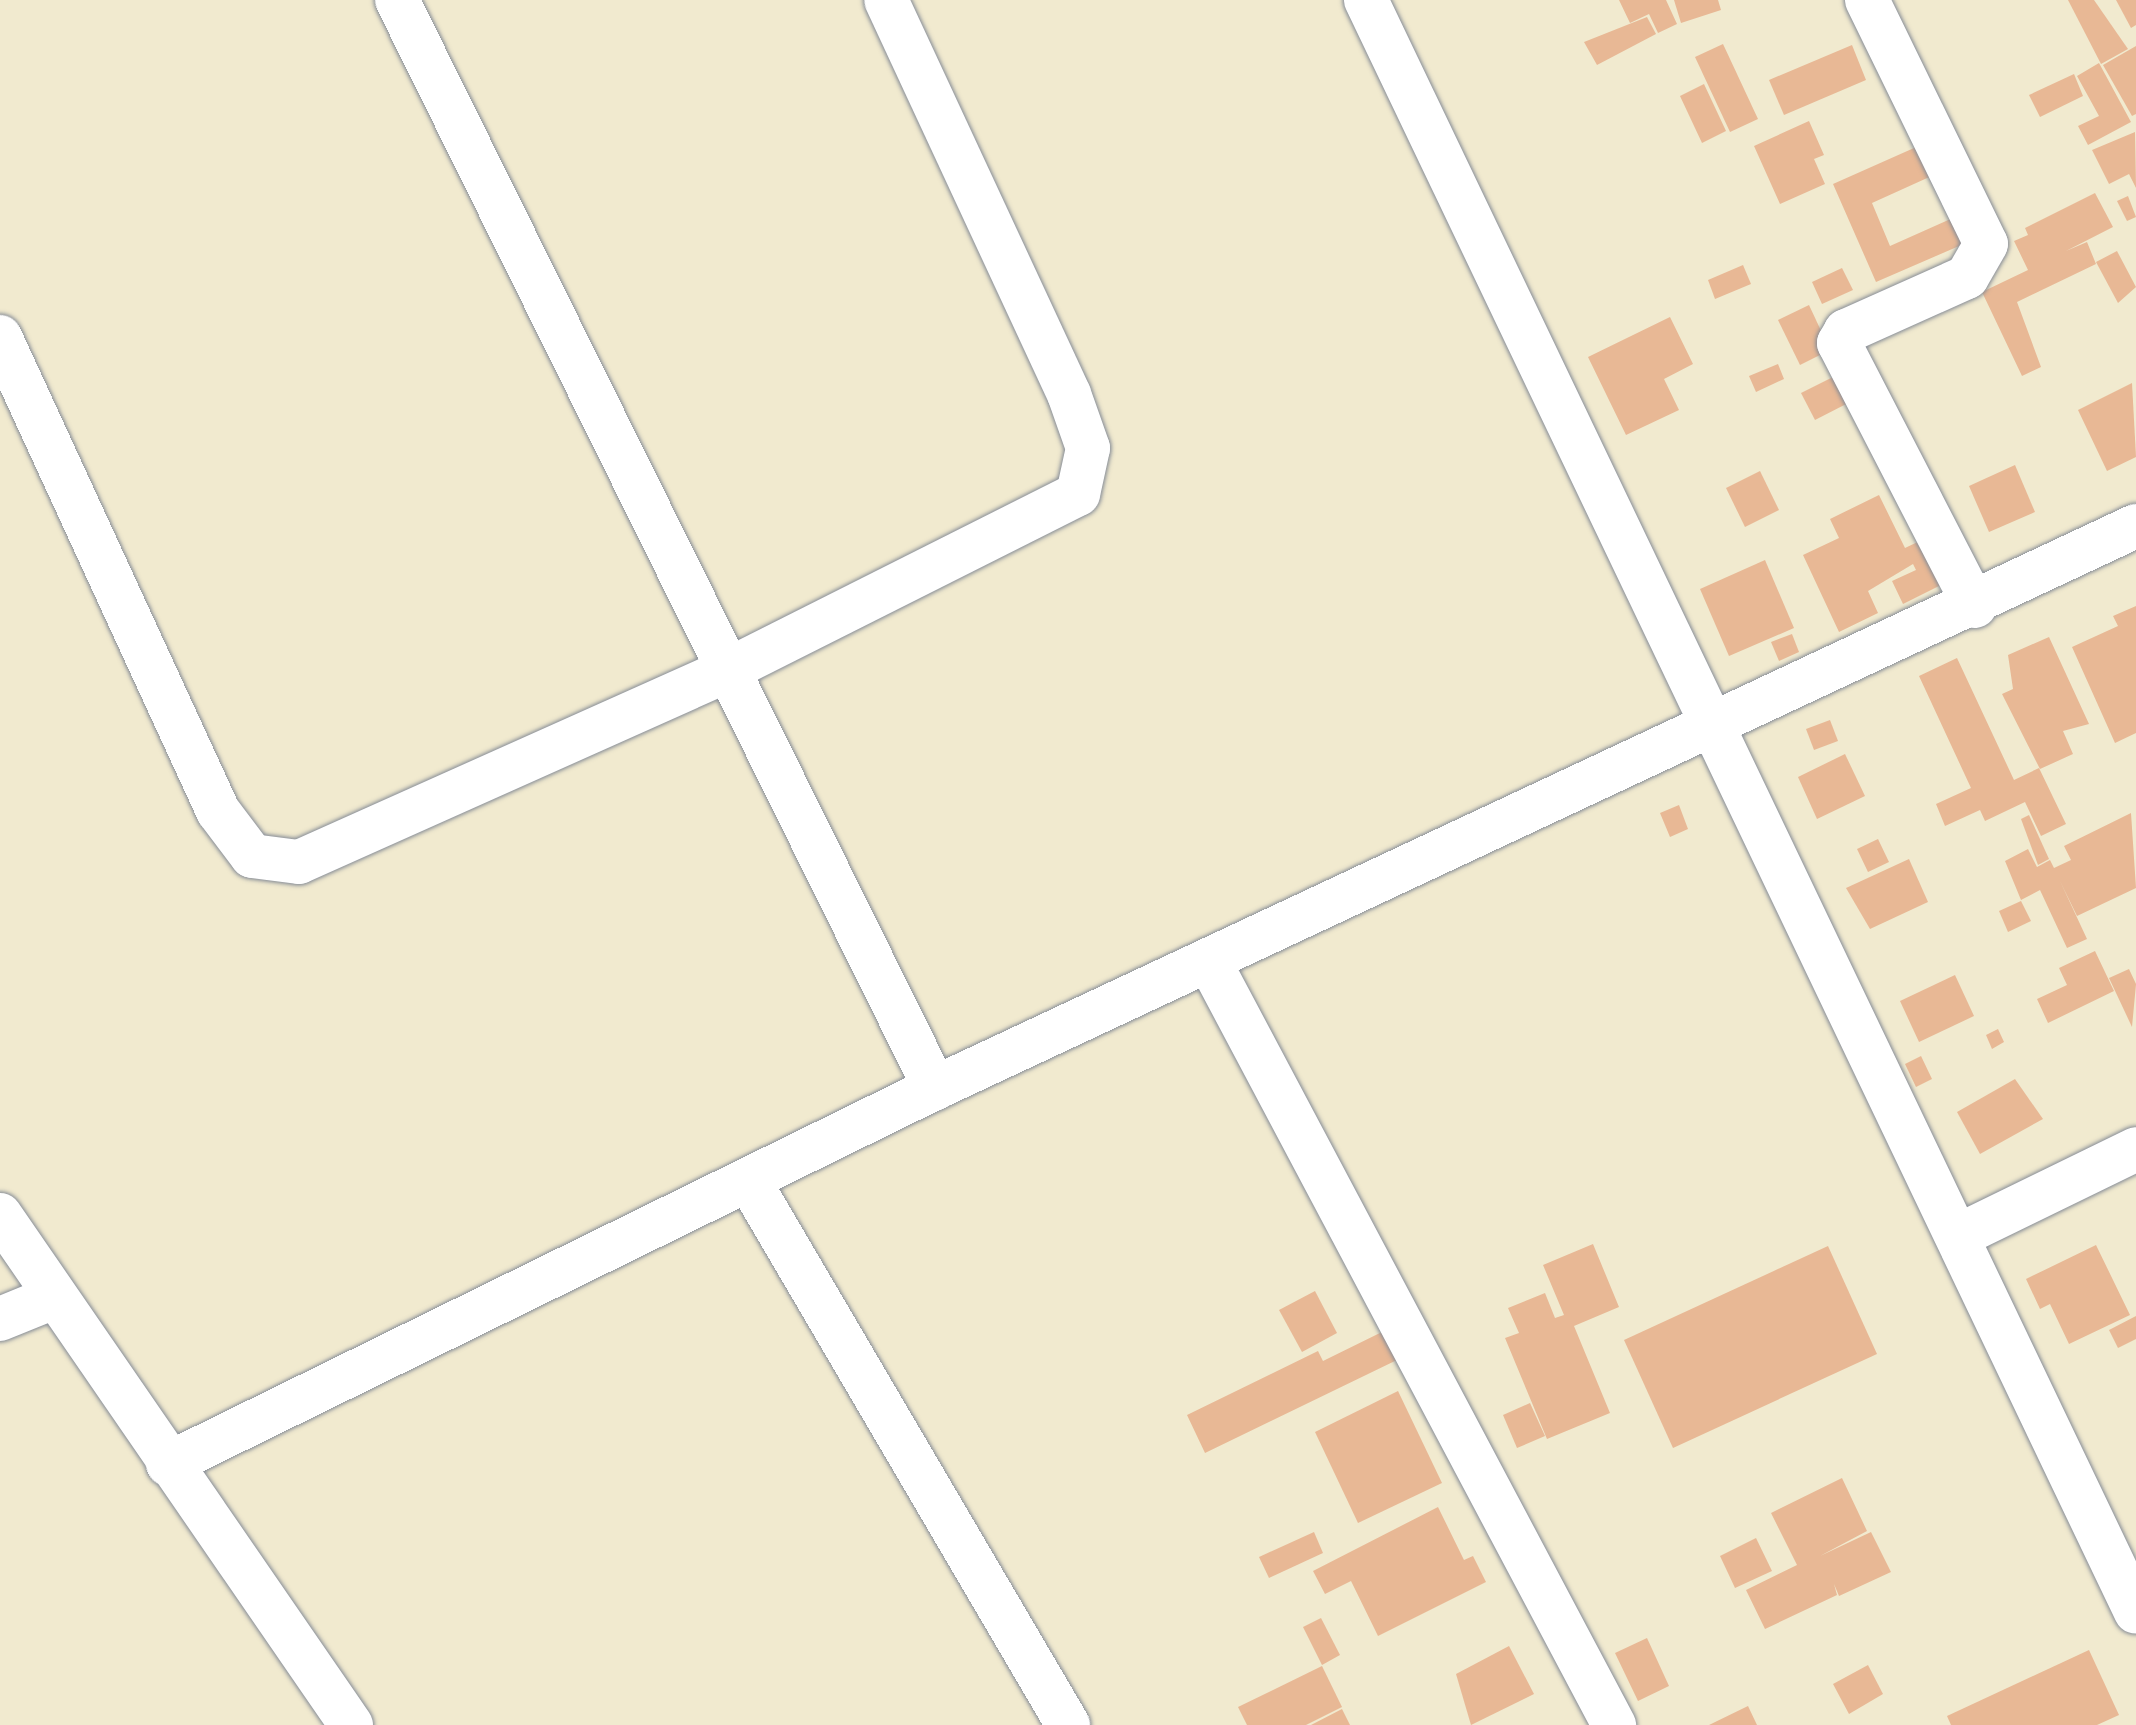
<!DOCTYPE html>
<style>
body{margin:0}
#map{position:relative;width:2136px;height:1725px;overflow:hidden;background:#f1eacf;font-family:"EB Garamond",serif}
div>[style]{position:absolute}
.building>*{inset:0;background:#e8b895}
.roads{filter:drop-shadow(0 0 2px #868c96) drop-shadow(0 0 2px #868c96)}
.minor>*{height:44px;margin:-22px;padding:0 22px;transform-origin:22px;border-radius:22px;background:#fff}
span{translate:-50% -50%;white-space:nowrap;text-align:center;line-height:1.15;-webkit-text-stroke:8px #fcf5e5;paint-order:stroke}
</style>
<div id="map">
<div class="building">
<div style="clip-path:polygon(1619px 0,1666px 0,1677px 24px,1658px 33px,1649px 14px,1630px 23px)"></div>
<div style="clip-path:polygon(1674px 0,1718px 0,1721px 10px,1681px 23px)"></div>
<div style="clip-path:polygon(2068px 0,2094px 0,2128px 49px,2101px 64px)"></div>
<div style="clip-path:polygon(2116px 0,2136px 0,2136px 25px,2131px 28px)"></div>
<div style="clip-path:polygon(1647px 17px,1656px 34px,1597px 65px,1584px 42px)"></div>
<div style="clip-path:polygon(1723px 44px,1758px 119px,1730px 132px,1695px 57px)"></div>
<div style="clip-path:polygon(1852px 45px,1866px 80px,1784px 115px,1769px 80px)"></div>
<div style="clip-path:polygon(2136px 46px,2136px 114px,2132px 116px,2103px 65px)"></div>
<div style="clip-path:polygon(2099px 63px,2131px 122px,2088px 145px,2078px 126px,2099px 116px,2077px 76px)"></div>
<div style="clip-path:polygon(2074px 74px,2083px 96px,2040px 117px,2029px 95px)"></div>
<div style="clip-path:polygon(1704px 84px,1726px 131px,1702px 143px,1680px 96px)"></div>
<div style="clip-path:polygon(1809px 121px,1824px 155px,1814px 159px,1825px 184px,1780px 204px,1754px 146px)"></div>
<div style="clip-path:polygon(2135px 132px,2136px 188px,2129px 174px,2109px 184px,2092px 150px)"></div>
<div style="clip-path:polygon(1923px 144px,1936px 174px,1872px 203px,1890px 246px,1955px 217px,1966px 243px,1876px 282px,1833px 184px)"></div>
<div style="clip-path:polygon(2095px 193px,2113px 227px,2066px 251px,2087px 242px,2096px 264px,2017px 302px,2041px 367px,2022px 376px,1982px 292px,2028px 270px,2014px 241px,2028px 235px,2025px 228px)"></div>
<div style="clip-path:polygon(2128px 196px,2136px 217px,2127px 221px,2117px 201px)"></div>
<div style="clip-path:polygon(2117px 251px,2136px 287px,2118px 303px,2096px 262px)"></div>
<div style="clip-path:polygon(1743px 265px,1751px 284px,1715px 299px,1708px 280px)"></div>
<div style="clip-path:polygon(1842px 268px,1853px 290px,1822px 304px,1812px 282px)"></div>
<div style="clip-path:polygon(1809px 305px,1830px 350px,1800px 365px,1778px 320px)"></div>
<div style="clip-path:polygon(1670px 317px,1693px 364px,1664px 379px,1679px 410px,1626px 435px,1588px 357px)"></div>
<div style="clip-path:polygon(1778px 364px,1784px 379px,1756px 392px,1749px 376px)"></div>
<div style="clip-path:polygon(1841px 373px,1854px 400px,1815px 420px,1801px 393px)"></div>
<div style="clip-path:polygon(2132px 383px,2136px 457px,2107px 471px,2078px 410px)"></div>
<div style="clip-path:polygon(2015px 465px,2035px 512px,1989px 532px,1969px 486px)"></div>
<div style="clip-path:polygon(1760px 471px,1779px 510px,1745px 527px,1726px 488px)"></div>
<div style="clip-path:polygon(1879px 495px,1905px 548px,1926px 538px,1947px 582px,1903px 604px,1892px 581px,1916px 570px,1913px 564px,1868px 591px,1878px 613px,1839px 632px,1803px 555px,1839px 538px,1830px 519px)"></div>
<div style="clip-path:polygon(1765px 560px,1794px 628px,1729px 656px,1700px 589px)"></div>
<div style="clip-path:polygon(2136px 606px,2136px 733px,2115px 743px,2072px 647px,2118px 626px,2113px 616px)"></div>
<div style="clip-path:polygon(1792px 634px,1799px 652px,1779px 661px,1771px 642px)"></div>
<div style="clip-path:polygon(2049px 637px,2089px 724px,2063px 731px,2073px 754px,2040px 769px,2002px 694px,2013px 689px,2008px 655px)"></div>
<div style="clip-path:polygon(1957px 658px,2014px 780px,2039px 768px,2066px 824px,2041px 836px,2025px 802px,1985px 821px,1980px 810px,1945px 826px,1936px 804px,1971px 788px,1919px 676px)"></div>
<div style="clip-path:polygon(1830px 720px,1838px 741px,1814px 750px,1806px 729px)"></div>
<div style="clip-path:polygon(1845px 754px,1865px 796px,1817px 819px,1798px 777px)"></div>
<div style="clip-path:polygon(1679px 805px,1688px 829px,1670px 837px,1660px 813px)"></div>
<div style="clip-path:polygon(2131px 813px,2136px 888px,2077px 916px,2060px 881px,2087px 939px,2067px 948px,2040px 890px,2021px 900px,2005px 861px,2028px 849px,2037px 867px,2050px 860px,2054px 868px,2071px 860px,2064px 846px)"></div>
<div style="clip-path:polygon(2029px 815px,2049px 859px,2038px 865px,2021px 819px)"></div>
<div style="clip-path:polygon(1878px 839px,1889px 862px,1868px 872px,1857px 849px)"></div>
<div style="clip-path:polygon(1909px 859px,1928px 902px,1870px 929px,1846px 888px)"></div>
<div style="clip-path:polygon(2021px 901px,2031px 921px,2008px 932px,1999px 911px)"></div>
<div style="clip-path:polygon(2095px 951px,2114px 991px,2048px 1023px,2037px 999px,2067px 985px,2059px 968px)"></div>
<div style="clip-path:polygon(2129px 969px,2136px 984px,2132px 1027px,2109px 978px)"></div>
<div style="clip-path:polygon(1955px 975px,1974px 1016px,1919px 1042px,1900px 1001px)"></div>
<div style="clip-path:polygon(1998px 1029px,2004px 1042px,1992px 1049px,1986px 1035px)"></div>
<div style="clip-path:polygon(1921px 1056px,1932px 1079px,1916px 1087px,1905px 1064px)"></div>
<div style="clip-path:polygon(2015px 1079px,2043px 1119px,1980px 1154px,1957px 1112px)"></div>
<div style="clip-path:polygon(1593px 1244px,1619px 1307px,1574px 1326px,1610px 1413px,1547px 1439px,1505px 1338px,1519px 1333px,1508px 1308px,1545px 1293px,1555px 1318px,1564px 1315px,1543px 1265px)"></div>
<div style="clip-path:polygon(2096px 1245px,2130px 1315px,2069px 1344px,2050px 1304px,2040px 1309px,2026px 1279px)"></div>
<div style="clip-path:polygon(1828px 1246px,1877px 1354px,1673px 1448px,1624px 1340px)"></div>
<div style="clip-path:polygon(1315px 1291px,1337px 1333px,1302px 1352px,1279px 1310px)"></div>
<div style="clip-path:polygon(2136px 1316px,2136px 1339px,2118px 1348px,2109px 1330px)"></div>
<div style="clip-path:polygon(1386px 1330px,1399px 1359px,1205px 1453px,1187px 1415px,1318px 1351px,1323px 1361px)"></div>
<div style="clip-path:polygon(1398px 1391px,1442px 1483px,1358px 1523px,1315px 1432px)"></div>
<div style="clip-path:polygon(1530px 1403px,1545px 1436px,1517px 1448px,1503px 1415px)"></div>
<div style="clip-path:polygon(1842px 1478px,1867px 1531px,1820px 1556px,1871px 1532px,1891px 1572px,1839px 1596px,1834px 1584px,1837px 1595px,1765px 1629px,1746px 1590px,1797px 1565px,1771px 1513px)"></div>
<div style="clip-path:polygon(1438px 1507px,1464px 1560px,1473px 1556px,1486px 1582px,1378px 1636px,1351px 1581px,1325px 1594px,1313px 1571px)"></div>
<div style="clip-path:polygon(1314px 1532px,1323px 1553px,1269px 1578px,1259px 1557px)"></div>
<div style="clip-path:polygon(1756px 1538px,1772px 1571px,1735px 1588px,1720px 1556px)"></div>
<div style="clip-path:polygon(1321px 1618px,1340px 1655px,1322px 1665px,1303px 1627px)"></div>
<div style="clip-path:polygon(1647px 1638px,1669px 1686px,1638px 1701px,1615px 1653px)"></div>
<div style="clip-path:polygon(1509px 1646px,1534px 1694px,1471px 1725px,1456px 1674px)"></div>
<div style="clip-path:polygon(2089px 1650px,2119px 1715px,2097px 1725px,1951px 1725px,1947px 1716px)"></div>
<div style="clip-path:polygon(1868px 1665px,1883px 1694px,1849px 1714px,1833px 1684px)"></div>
<div style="clip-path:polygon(1322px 1666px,1342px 1707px,1306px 1725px,1247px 1725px,1238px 1707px)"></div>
<div style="clip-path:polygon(1748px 1706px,1757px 1725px,1709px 1725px)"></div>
<div style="clip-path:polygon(1342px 1709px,1350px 1725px,1311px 1725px)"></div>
</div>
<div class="roads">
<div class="minor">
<div style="left:397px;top:0;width:1214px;rotate:63.69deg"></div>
<div style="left:1366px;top:0;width:1786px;rotate:64.47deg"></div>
<div style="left:1867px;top:0;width:271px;rotate:64deg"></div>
<div style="left:1986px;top:244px;width:38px;rotate:120deg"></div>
<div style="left:1967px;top:277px;width:133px;rotate:155.9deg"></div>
<div style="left:1846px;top:331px;width:14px;rotate:120deg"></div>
<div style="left:1839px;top:343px;width:296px;rotate:62.7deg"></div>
<div style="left:0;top:337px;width:522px;rotate:65.3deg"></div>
<div style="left:218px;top:811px;width:56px;rotate:52.9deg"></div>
<div style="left:252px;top:856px;width:47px;rotate:7.3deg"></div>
<div style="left:299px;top:862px;width:468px;rotate:-24.1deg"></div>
<div style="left:726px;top:671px;width:394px;rotate:-26.7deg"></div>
<div style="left:1078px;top:494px;width:47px;rotate:-77.7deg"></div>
<div style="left:1088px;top:448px;width:57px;rotate:-109.4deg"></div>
<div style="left:1069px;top:394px;width:434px;rotate:-114.9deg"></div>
<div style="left:1209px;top:961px;width:865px;rotate:62.07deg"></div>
<div style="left:749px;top:1181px;width:631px;rotate:59.61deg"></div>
<div style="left:0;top:1215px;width:619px;rotate:55.46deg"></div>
<div style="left:1958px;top:1236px;width:198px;rotate:-26deg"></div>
<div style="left:0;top:1319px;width:58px;rotate:-22.2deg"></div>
<div style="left:168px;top:1464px;width:854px;rotate:-26.12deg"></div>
<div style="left:935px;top:1088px;width:1326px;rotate:-25.08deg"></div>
</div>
</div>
</div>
